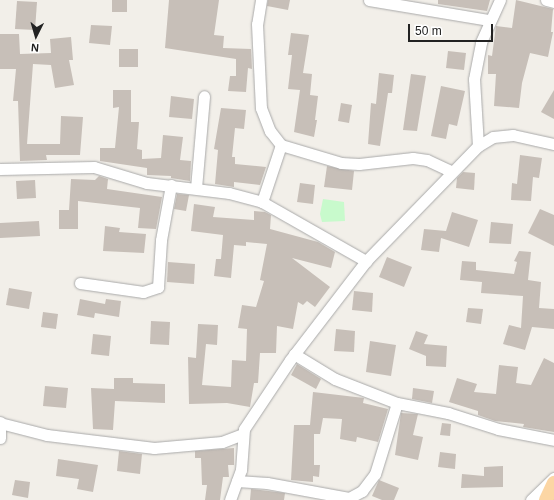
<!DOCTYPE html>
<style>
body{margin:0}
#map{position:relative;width:554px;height:500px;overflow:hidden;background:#f2efe9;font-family:Arial,sans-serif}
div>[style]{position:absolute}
.park>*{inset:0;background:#c8facc}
.building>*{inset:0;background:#c7bfb8}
.roads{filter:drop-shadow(0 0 1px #a9a9a9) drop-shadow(0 0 1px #a9a9a9)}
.minor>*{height:11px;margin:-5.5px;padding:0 5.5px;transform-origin:5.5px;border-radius:5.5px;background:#fff}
.major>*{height:14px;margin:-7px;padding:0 7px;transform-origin:7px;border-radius:7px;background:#fcd6a4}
span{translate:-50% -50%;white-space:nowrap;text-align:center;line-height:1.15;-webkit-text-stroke:3.5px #fff;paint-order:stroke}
.north{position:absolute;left:16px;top:16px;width:40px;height:40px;-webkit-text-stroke:3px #fff;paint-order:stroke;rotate:185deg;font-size:11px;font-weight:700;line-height:16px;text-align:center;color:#222}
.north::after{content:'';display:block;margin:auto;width:14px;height:18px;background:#222;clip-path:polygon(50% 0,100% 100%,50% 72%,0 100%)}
.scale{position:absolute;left:408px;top:24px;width:85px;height:18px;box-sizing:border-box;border:2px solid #222;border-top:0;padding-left:5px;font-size:12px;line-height:14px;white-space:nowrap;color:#222;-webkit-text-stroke:3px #fff;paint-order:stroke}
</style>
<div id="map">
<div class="park">
<div style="clip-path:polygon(323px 199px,344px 202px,345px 221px,322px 222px,320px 214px)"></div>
</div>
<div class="building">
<div style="clip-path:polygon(112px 0,127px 0,127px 12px,112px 12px)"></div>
<div style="clip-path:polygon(169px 0,219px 0,214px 35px,224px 36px,223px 48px,251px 49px,252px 69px,248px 68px,246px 92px,228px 91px,230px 76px,236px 76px,236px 59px,165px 48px)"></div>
<div style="clip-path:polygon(268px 0,290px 0,288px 10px,267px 6px)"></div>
<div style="clip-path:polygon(438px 0,490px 0,487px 11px,438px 4px)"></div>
<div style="clip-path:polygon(516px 0,553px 9px,551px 32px,553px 32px,548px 57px,530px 53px,522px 83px,519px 108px,494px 106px,496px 74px,488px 74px,488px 55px,492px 56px,496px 26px,512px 28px)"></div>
<div style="clip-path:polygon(17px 1px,37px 2px,35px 30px,15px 29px)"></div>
<div style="clip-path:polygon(91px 25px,112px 26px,110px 45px,89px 43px)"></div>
<div style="clip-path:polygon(291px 33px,309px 35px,303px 73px,312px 74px,310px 95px,318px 96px,315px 120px,317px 120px,314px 137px,294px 132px,300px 90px,288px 89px,292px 55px,288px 55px)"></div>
<div style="clip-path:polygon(0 34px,19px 34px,20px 54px,51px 53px,50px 39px,71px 37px,73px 60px,69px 60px,74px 85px,55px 88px,51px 65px,33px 64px,27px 144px,60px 144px,61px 116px,83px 117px,80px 155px,46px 155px,47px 160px,20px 161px,18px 101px,13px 101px,16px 69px,0 69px)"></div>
<div style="clip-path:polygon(119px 49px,138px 49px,138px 67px,119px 67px)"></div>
<div style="clip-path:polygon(448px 51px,466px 53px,464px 70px,446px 68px)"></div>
<div style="clip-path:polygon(379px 73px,394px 75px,392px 93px,388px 93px,380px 146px,368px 144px,371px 103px,376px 104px)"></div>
<div style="clip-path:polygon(411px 74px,426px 76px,417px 131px,403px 130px)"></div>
<div style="clip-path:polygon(441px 86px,465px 91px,457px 126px,449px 124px,446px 139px,431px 136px)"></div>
<div style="clip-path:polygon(113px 90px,131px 90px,131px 122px,139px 122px,137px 149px,142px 150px,142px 159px,161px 158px,163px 135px,183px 137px,180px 160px,191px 161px,190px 181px,171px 178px,171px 176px,147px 175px,147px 168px,100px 161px,100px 148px,115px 148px,119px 107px,113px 108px)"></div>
<div style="clip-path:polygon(554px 90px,554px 119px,541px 112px)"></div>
<div style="clip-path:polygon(171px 96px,194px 99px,192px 119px,169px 117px)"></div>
<div style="clip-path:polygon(341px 103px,352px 105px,349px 123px,338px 121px)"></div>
<div style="clip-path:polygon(221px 108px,246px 110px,244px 129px,235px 128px,232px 157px,235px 157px,235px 164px,266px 167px,260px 185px,234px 182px,234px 187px,215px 184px,218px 150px,214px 149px)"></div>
<div style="clip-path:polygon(520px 155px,542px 158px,539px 178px,533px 177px,531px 201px,511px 200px,512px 183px,517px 184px)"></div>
<div style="clip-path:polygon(327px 166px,354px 171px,352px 190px,324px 187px)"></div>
<div style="clip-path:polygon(463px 172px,475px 173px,474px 190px,456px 188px,457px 178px)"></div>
<div style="clip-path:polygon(99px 176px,108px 179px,107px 189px,162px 197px,156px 229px,138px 228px,140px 208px,78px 201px,78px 229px,59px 229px,59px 210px,69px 210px,71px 179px,95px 180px)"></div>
<div style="clip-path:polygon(35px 180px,36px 198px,17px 199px,16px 181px)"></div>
<div style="clip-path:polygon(300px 183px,315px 185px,313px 204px,297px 202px)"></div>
<div style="clip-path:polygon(177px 194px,189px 195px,186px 211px,174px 209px)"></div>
<div style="clip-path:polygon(194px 204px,215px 207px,213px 217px,254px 220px,254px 211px,265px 212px,271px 215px,270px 229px,318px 242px,335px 252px,331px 268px,292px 258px,330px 287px,315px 307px,307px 301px,303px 305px,298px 302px,293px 329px,277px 326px,276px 353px,260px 353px,258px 383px,254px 383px,250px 407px,227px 403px,189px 404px,188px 357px,196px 358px,198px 324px,218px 325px,217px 345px,206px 344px,202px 385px,231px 387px,232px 360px,246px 361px,247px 329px,238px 328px,242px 305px,256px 307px,264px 281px,260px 280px,267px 244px,246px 242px,246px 246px,234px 245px,231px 278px,214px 276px,216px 259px,221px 259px,223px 235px,191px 231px)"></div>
<div style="clip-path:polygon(540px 209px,554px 215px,554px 246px,528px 233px)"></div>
<div style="clip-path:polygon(452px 212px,478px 220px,469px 247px,441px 238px,439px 252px,421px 250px,424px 229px,446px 231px)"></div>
<div style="clip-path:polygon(39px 221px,40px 236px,0 238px,0 223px)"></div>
<div style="clip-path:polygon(491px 222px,513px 224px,511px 244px,489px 243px)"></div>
<div style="clip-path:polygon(105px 226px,120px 228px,119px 232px,146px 234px,144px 253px,103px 251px)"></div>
<div style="clip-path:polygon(519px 251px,531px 252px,528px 280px,541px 282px,539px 308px,554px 309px,554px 329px,532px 327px,525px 350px,503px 344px,509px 325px,521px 328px,523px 296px,481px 293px,482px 282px,460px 280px,462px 261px,476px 262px,476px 270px,514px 274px,517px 262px,514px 261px)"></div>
<div style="clip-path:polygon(387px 257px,412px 267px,404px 287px,379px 277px)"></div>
<div style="clip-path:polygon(168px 262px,195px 264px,194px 284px,167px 282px)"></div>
<div style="clip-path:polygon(9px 288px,32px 292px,29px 309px,6px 305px)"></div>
<div style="clip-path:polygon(354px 291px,373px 293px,372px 312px,352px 310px)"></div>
<div style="clip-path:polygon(80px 299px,105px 304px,106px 299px,121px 301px,119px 317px,95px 313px,94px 318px,77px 315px)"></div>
<div style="clip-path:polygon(468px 308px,483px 309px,481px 324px,466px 322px)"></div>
<div style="clip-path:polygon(43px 312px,58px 314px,56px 329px,41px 327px)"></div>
<div style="clip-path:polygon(151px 321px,170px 322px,169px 345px,150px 344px)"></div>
<div style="clip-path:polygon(336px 329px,355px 331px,354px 352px,334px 351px)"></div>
<div style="clip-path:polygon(416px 331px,428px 335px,424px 344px,447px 346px,446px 367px,426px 366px,426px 356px,409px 349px)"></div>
<div style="clip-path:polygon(93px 334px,111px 336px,109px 356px,91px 354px)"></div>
<div style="clip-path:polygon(370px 341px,396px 345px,391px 376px,366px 372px)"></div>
<div style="clip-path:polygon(544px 358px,554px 363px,554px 432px,523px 427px,524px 424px,495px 421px,478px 415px,478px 411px,449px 402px,457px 378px,477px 384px,474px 392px,496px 394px,499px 365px,518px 367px,516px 383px,531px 385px)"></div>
<div style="clip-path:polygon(297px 364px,321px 379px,316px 389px,291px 375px)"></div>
<div style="clip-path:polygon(114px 378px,133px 378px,133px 383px,165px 384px,165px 403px,115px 401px,113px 430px,93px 429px,91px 388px,114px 389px)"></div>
<div style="clip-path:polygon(45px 386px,68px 388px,66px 408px,43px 406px)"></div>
<div style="clip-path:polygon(413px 388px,434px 391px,432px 403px,412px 399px)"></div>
<div style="clip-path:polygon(313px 392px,364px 398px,363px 403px,388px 409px,378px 442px,357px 437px,356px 442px,340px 439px,342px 419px,323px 418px,320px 434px,314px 434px,314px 465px,320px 465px,319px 477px,313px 476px,313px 482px,291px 480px,294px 425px,310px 425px)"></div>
<div style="clip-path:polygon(401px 413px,418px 414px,413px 435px,423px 437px,418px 460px,395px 455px)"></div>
<div style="clip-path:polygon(442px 423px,451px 424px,450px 436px,440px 435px)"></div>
<div style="clip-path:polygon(234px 448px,234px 465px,228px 465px,229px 477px,223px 477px,220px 500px,205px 500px,207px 485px,202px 485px,201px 458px,195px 458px,195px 451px)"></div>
<div style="clip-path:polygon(119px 451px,142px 454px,140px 474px,117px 471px)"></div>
<div style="clip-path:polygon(440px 452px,456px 454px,455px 469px,438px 467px)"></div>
<div style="clip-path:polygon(58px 459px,98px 465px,93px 492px,77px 489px,79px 479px,56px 476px)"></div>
<div style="clip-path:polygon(503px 466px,503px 487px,461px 488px,462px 474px,484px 476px,484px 467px)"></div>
<div style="clip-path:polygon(15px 480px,30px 482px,28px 498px,12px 495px)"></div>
<div style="clip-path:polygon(379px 480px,399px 488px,394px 500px,382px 500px,372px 496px)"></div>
<div style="clip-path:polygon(251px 489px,285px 493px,284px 500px,250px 500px)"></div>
</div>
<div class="roads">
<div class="minor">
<div style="left:261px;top:0;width:24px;rotate:99deg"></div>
<div style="left:257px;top:24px;width:84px;rotate:87.3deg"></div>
<div style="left:261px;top:108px;width:25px;rotate:69deg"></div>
<div style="left:270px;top:131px;width:18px;rotate:52deg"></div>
<div style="left:281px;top:145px;width:63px;rotate:16.7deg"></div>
<div style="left:341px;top:163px;width:18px;rotate:3deg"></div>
<div style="left:359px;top:164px;width:54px;rotate:-6.3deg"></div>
<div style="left:413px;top:158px;width:14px;rotate:8deg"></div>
<div style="left:427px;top:160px;width:26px;rotate:25deg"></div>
<div style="left:369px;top:0;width:122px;rotate:9.5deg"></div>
<div style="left:546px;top:0;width:8px;rotate:14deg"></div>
<div style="left:478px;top:146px;width:17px;rotate:-31deg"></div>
<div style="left:493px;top:137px;width:20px;rotate:-6deg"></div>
<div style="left:513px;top:135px;width:42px;rotate:12.4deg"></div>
<div style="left:0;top:169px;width:94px;rotate:-1.2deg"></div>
<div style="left:94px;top:167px;width:55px;rotate:16.8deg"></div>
<div style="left:147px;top:183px;width:83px;rotate:7deg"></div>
<div style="left:229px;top:193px;width:34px;rotate:15deg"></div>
<div style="left:262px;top:202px;width:120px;rotate:29.6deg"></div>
<div style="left:196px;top:188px;width:92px;rotate:-85deg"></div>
<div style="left:262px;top:202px;width:60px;rotate:-71.6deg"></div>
<div style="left:80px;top:283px;width:64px;rotate:8.1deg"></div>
<div style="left:143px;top:292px;width:16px;rotate:-18deg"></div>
<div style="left:158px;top:287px;width:47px;rotate:-86.3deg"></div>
<div style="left:161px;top:240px;width:56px;rotate:-79.7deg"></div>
<div style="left:294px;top:354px;width:48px;rotate:31.4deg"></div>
<div style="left:335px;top:379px;width:66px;rotate:21.2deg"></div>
<div style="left:397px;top:403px;width:52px;rotate:11.1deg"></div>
<div style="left:448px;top:413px;width:52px;rotate:17.7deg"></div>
<div style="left:498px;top:429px;width:57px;rotate:11.1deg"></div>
<div style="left:0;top:422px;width:16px;rotate:90deg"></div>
<div style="left:0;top:423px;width:49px;rotate:14.3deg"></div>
<div style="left:47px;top:435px;width:108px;rotate:6.9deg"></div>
<div style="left:154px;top:448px;width:68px;rotate:-5deg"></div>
<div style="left:222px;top:442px;width:22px;rotate:-21deg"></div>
<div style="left:237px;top:481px;width:30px;rotate:4deg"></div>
<div style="left:267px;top:483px;width:83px;rotate:10.4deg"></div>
<div style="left:349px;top:498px;width:15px;rotate:-28deg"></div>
<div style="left:362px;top:491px;width:21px;rotate:-53deg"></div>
<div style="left:375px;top:474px;width:74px;rotate:-72.8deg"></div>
<div style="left:230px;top:500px;width:32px;rotate:-70deg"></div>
<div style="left:241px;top:470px;width:41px;rotate:-85.8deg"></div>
<div style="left:244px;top:429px;width:83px;rotate:-56.3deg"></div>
<div style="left:290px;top:360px;width:125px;rotate:-52.5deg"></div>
<div style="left:366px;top:261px;width:161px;rotate:-45.8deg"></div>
<div style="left:478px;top:146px;width:67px;rotate:-93.4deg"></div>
<div style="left:474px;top:79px;width:38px;rotate:-79deg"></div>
<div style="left:481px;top:42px;width:46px;rotate:-65.7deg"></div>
<div style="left:531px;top:500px;width:32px;rotate:-44deg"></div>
</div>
<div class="major">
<div style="left:546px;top:500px;width:19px;rotate:-65deg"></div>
</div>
</div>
<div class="north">N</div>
<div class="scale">50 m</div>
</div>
